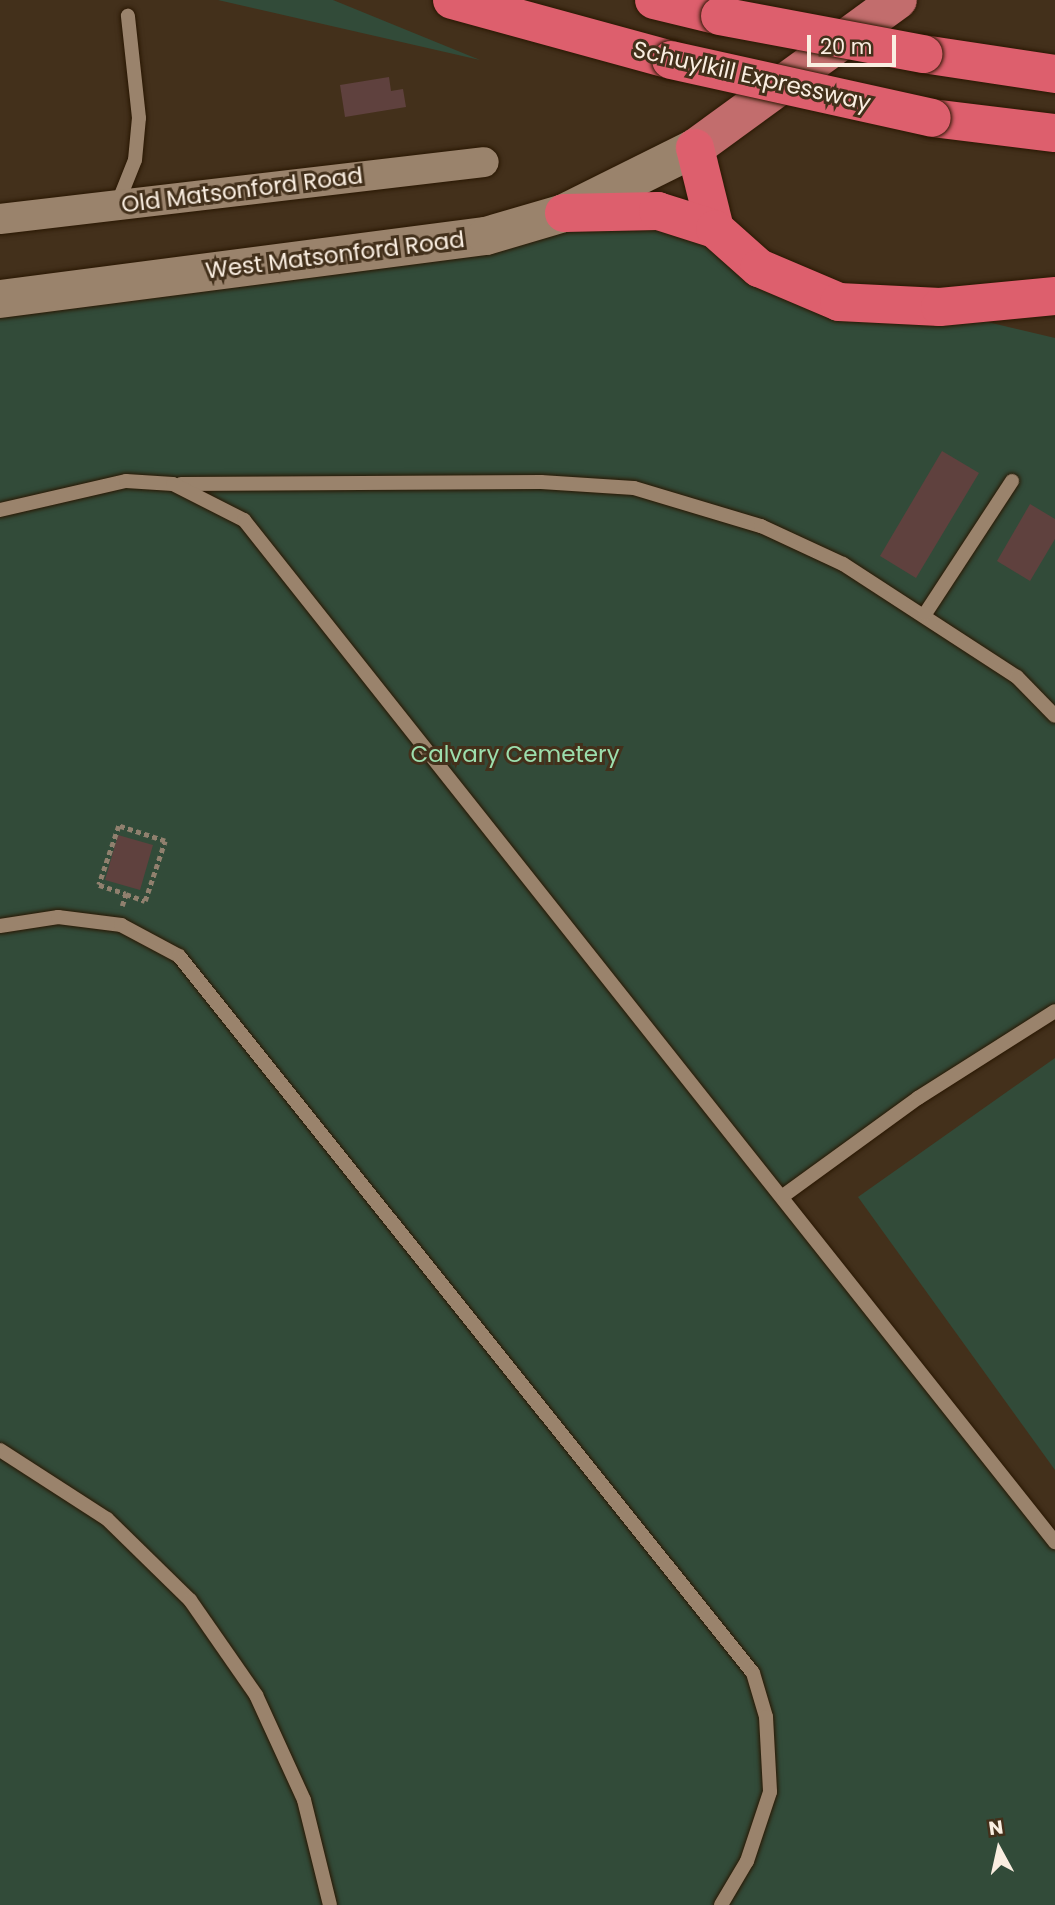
<!DOCTYPE html>
<style>
body{margin:0}
#map{position:relative;width:1055px;height:1905px;overflow:hidden;background:#43301b;font-family:Poppins,sans-serif}
div>[style]{position:absolute}
.green>*{inset:0;background:#324b39}
.building>*{inset:0;background:#5f413e}
.path>*{height:4.5px;margin-top:-2.25px;transform-origin:0;background:repeating-linear-gradient(90deg,#90806e 0 5px,transparent 0 8.5px)}
.roads{filter:drop-shadow(0 0 2px #291703) drop-shadow(0 0 2px #291703)}
.lane>*{height:14px;margin:-7px;padding:0 7px;transform-origin:7px;border-radius:7px;background:#9a836c}
.street>*{height:30px;margin:-15px;padding:0 15px;transform-origin:15px;border-radius:15px;background:#9a836c}
.secondary>*{height:38px;margin:-19px;padding:0 19px;transform-origin:19px;border-radius:19px;background:#9a836c}
.primary>*{height:38px;margin:-19px;padding:0 19px;transform-origin:19px;border-radius:19px;background:#c26d6d}
.highway>*{height:38px;margin:-19px;padding:0 19px;transform-origin:19px;border-radius:19px;background:#dd5f6d}
.bridges{filter:drop-shadow(0 0 2px #291703) drop-shadow(0 0 2px #291703)}
.highway-bridge>*{height:38px;margin:-19px;padding:0 19px;transform-origin:19px;border-radius:19px;background:#dd5f6d}
span{translate:-50% -50%;white-space:nowrap;text-align:center;line-height:1.15;-webkit-text-stroke:6px #43301b;paint-order:stroke}
.street-label{font-size:23px;color:#faeee1}
.park-label{font-size:23px;color:#9cdead}
.north{position:absolute;left:964px;top:1814px;width:70px;height:70px;-webkit-text-stroke:5px #43301b;paint-order:stroke;rotate:352deg;font-size:19px;font-weight:700;line-height:28px;text-align:center;color:#faeee1}
.north::after{content:'';display:block;margin:auto;width:24px;height:32px;background:#faeee1;clip-path:polygon(50% 0,100% 100%,50% 72%,0 100%)}
.scale{position:absolute;left:807px;top:35px;width:89px;height:32px;box-sizing:border-box;border:4px solid #faeee1;border-top:0;padding-left:9px;font-size:21px;line-height:24px;white-space:nowrap;color:#faeee1;-webkit-text-stroke:5px #43301b;paint-order:stroke}
</style>
<div id="map">
<div class="green">
<div style="clip-path:polygon(218px 0,333px 0,480px 60px)"></div>
<div style="clip-path:polygon(658px 211px,759px 268px,1055px 338px,1055px 1018px,918px 1098px,783px 1196px,1055px 1542px,1055px 1905px,0 1905px,0 299px)"></div>
<div style="clip-path:polygon(1055px 1058px,1055px 1470px,858px 1197px)"></div>
</div>
<div class="building">
<div style="clip-path:polygon(389px 77px,391px 91px,403px 89px,406px 107px,345px 117px,340px 85px)"></div>
<div style="clip-path:polygon(942px 451px,979px 473px,916px 578px,880px 556px)"></div>
<div style="clip-path:polygon(1030px 504px,1055px 519px,1055px 539px,1030px 581px,997px 561px)"></div>
<div style="clip-path:polygon(118px 835px,153px 845px,140px 890px,105px 880px)"></div>
</div>
<div class="path">
<div style="left:122px;top:906px;width:13px;rotate:-72deg"></div>
<div style="left:126px;top:894px;width:20px;rotate:20deg"></div>
<div style="left:145px;top:901px;width:63px;rotate:-71.6deg"></div>
<div style="left:165px;top:841px;width:48px;rotate:-161.9deg"></div>
<div style="left:119px;top:826px;width:62px;rotate:108.7deg"></div>
<div style="left:99px;top:885px;width:28px;rotate:18deg"></div>
</div>
<div class="roads">
<div class="lane">
<div style="left:117px;top:205px;width:48px;rotate:-68.2deg"></div>
<div style="left:135px;top:160px;width:42px;rotate:-84.6deg"></div>
<div style="left:139px;top:118px;width:103px;rotate:-96.2deg"></div>
<div style="left:181px;top:484px;width:360px;rotate:-0.3deg"></div>
<div style="left:541px;top:482px;width:93px;rotate:3.7deg"></div>
<div style="left:634px;top:488px;width:133px;rotate:16.7deg"></div>
<div style="left:761px;top:526px;width:90px;rotate:24.9deg"></div>
<div style="left:843px;top:564px;width:207px;rotate:33deg"></div>
<div style="left:1017px;top:677px;width:54px;rotate:45.7deg"></div>
<div style="left:0;top:510px;width:129px;rotate:-13deg"></div>
<div style="left:126px;top:481px;width:47px;rotate:3.7deg"></div>
<div style="left:173px;top:484px;width:80px;rotate:26.9deg"></div>
<div style="left:244px;top:520px;width:1305px;rotate:51.57deg"></div>
<div style="left:925px;top:614px;width:159px;rotate:-56.8deg"></div>
<div style="left:0;top:926px;width:59px;rotate:-8.8deg"></div>
<div style="left:58px;top:917px;width:64px;rotate:7.2deg"></div>
<div style="left:121px;top:925px;width:66px;rotate:28.1deg"></div>
<div style="left:179px;top:956px;width:918px;rotate:51.32deg"></div>
<div style="left:753px;top:1673px;width:46px;rotate:73.5deg"></div>
<div style="left:766px;top:1717px;width:75px;rotate:86.9deg"></div>
<div style="left:770px;top:1792px;width:73px;rotate:108.4deg"></div>
<div style="left:747px;top:1861px;width:51px;rotate:120.6deg"></div>
<div style="left:783px;top:1196px;width:167px;rotate:-36deg"></div>
<div style="left:918px;top:1098px;width:162px;rotate:-32.4deg"></div>
<div style="left:0;top:1450px;width:127px;rotate:32.8deg"></div>
<div style="left:107px;top:1519px;width:116px;rotate:44.3deg"></div>
<div style="left:190px;top:1600px;width:116px;rotate:55.2deg"></div>
<div style="left:256px;top:1695px;width:115px;rotate:65.4deg"></div>
<div style="left:304px;top:1800px;width:108px;rotate:76.1deg"></div>
</div>
<div class="street">
<div style="left:0;top:219px;width:487px;rotate:-6.7deg"></div>
</div>
<div class="secondary">
<div style="left:0;top:299px;width:490px;rotate:-7.4deg"></div>
<div style="left:486px;top:236px;width:81px;rotate:-16.4deg"></div>
<div style="left:564px;top:213px;width:146px;rotate:-26.4deg"></div>
</div>
<div class="primary">
<div style="left:695px;top:148px;width:251px;rotate:-36.1deg"></div>
</div>
<div class="highway">
<div style="left:452px;top:0;width:227px;rotate:15.3deg"></div>
<div style="left:654px;top:0;width:68px;rotate:13.6deg"></div>
<div style="left:923px;top:54px;width:134px;rotate:8.6deg"></div>
<div style="left:932px;top:118px;width:124px;rotate:7deg"></div>
<div style="left:695px;top:148px;width:83px;rotate:76.1deg"></div>
<div style="left:564px;top:213px;width:94px;rotate:-1.2deg"></div>
<div style="left:658px;top:211px;width:60px;rotate:17.5deg"></div>
<div style="left:715px;top:229px;width:59px;rotate:41.6deg"></div>
<div style="left:759px;top:268px;width:87px;rotate:23deg"></div>
<div style="left:839px;top:302px;width:101px;rotate:2.8deg"></div>
<div style="left:940px;top:307px;width:116px;rotate:-5.5deg"></div>
</div>
</div>
<div class="bridges">
<div class="highway-bridge">
<div style="left:720px;top:16px;width:207px;rotate:10.6deg"></div>
<div style="left:671px;top:60px;width:267px;rotate:12.5deg"></div>
</div>
</div>
<div class="street-label">
<span style="left:752px;top:76px;rotate:13deg">Schuylkill Expressway</span>
<span style="left:242px;top:190px;rotate:-7deg">Old Matsonford Road</span>
<span style="left:335px;top:255px;rotate:-7deg">West Matsonford Road</span>
</div>
<div class="park-label">
<span style="left:515px;top:754px">Calvary Cemetery</span>
</div>
<div class="north">N</div>
<div class="scale">20 m</div>
</div>
